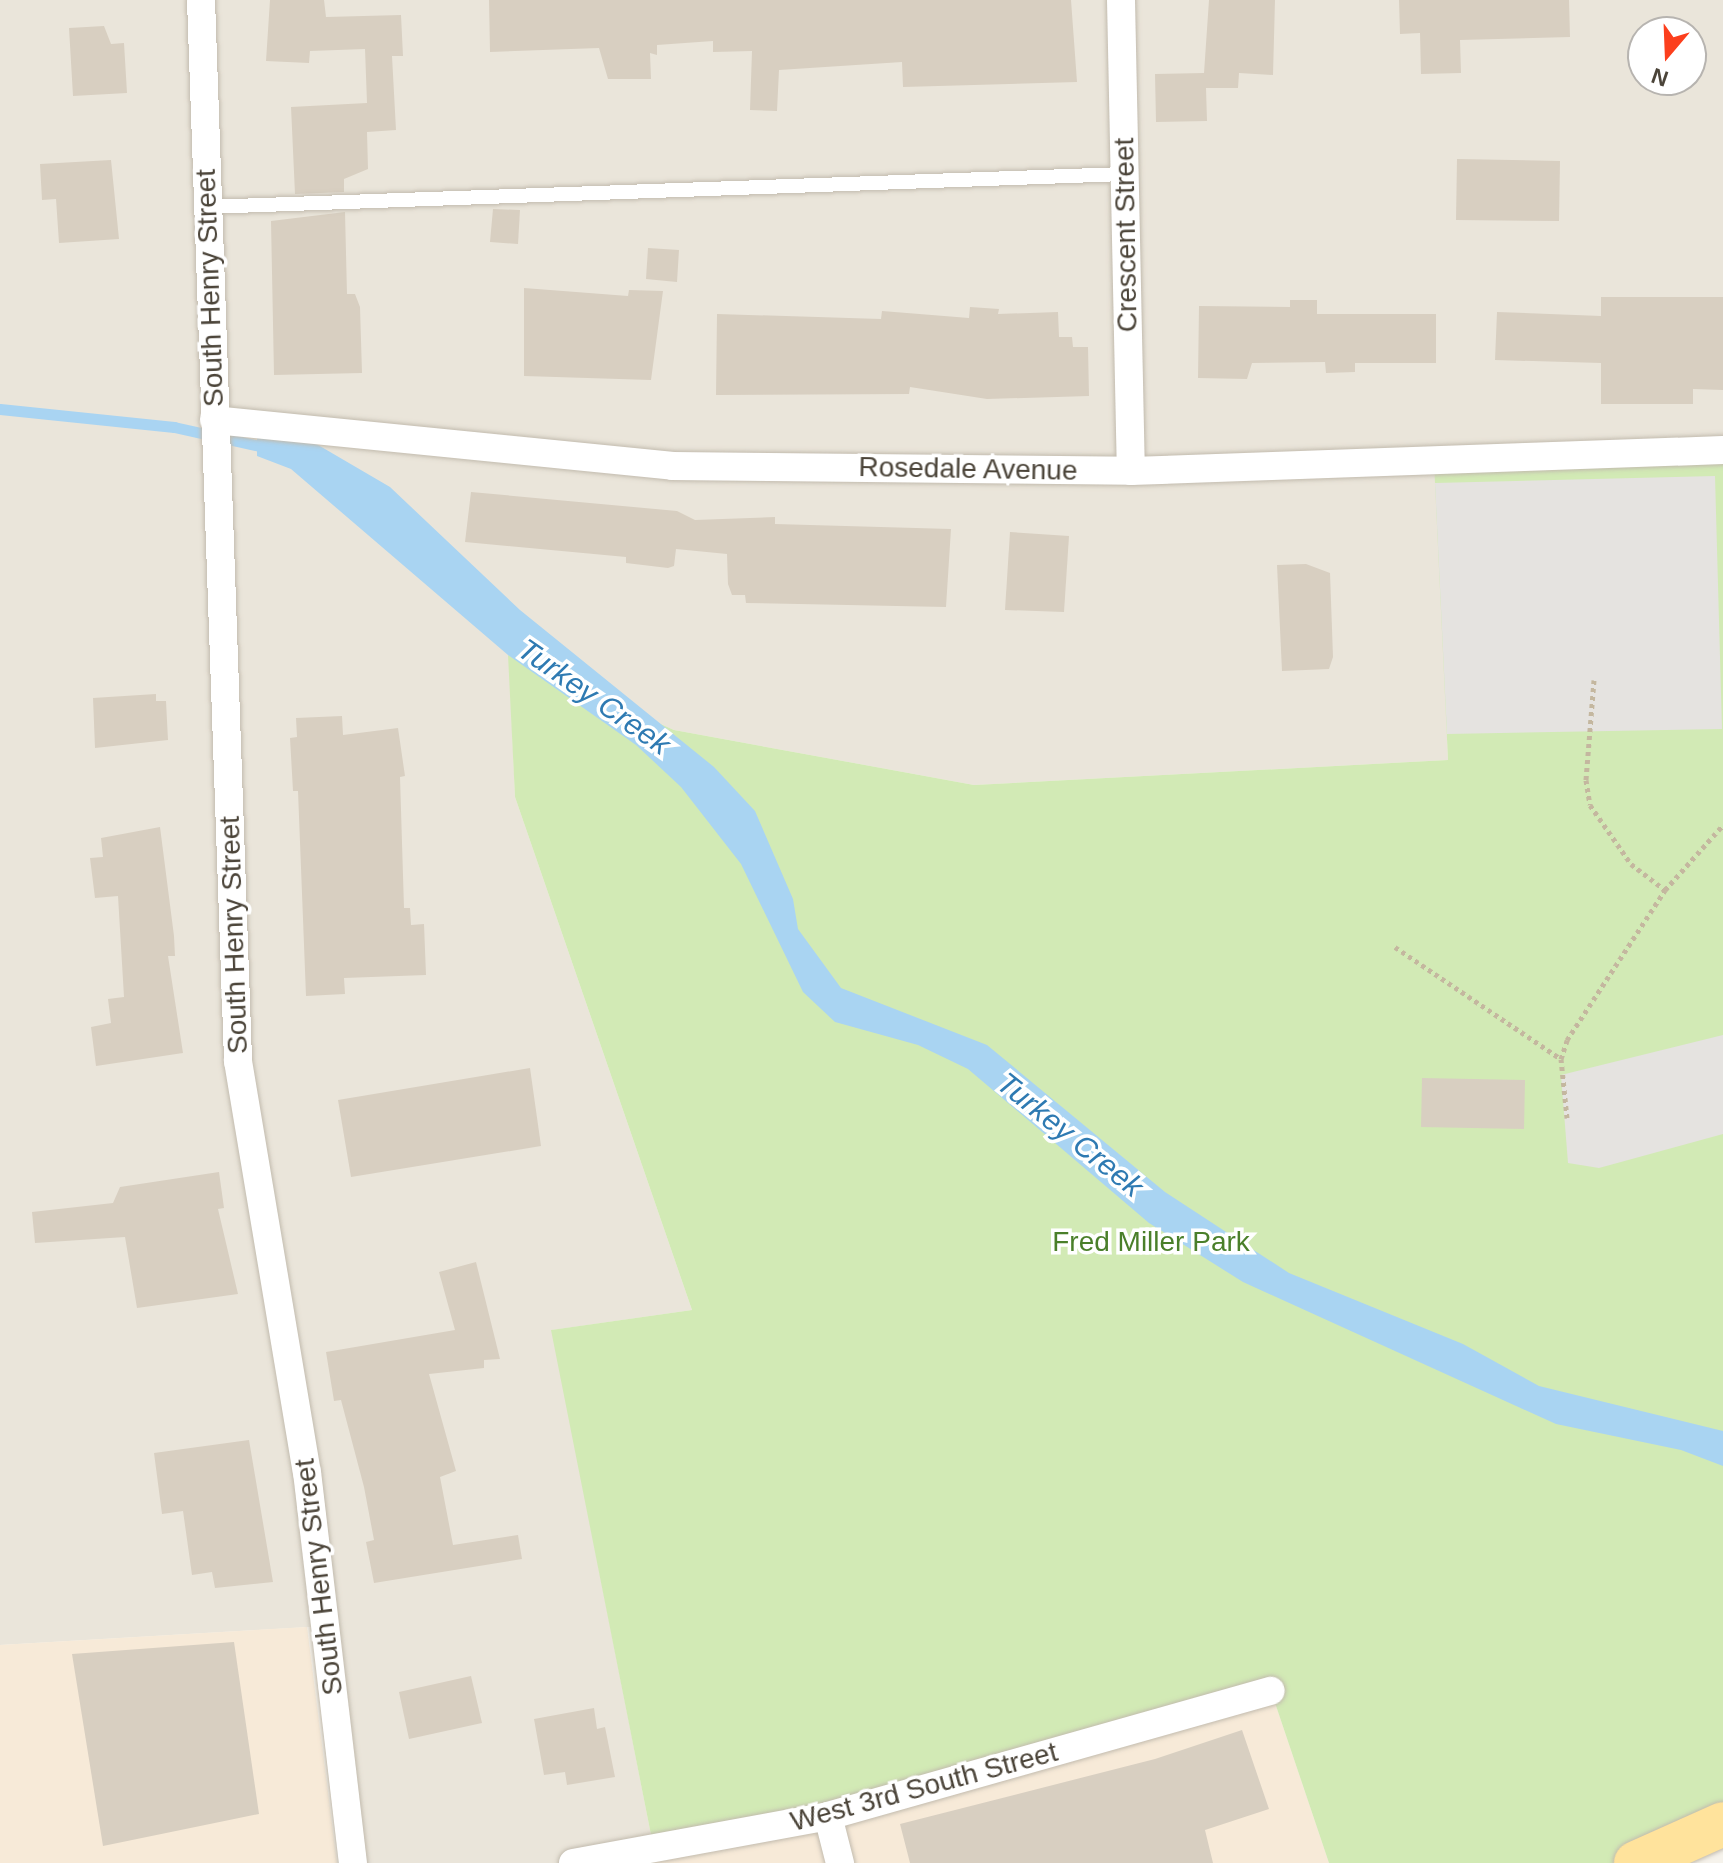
<!DOCTYPE html>
<style>
body{margin:0}
#map{position:relative;width:1723px;height:1863px;overflow:hidden;background:#f6f3ec;font-family:Arial,sans-serif}
div>[style]{position:absolute}
.residential>*{inset:0;background:#eae5da}
.commercial>*{inset:0;background:#f7ead8}
.green>*{inset:0;background:#d2eab5}
.parking>*{inset:0;background:#e5e3e0}
.water>*{inset:0;background:#a9d4f2}
.stream>*{height:11px;margin:-5.5px;padding:0 5.5px;transform-origin:5.5px;border-radius:5.5px;background:#a9d4f2}
.building>*{inset:0;background:#d8cfc1}
.path>*{height:5px;margin-top:-2.5px;transform-origin:0;background:repeating-linear-gradient(90deg,#c4b79f 0 4px,transparent 0 8px)}
.roads{filter:drop-shadow(0 0 2px #c2bbae) drop-shadow(0 0 2px #c2bbae)}
.service>*{height:14px;margin:-7px;padding:0 7px;transform-origin:7px;border-radius:7px;background:#fff}
.minor>*{height:28px;margin:-14px;padding:0 14px;transform-origin:14px;border-radius:14px;background:#fff}
.primary>*{height:44px;margin:-22px;padding:0 22px;transform-origin:22px;border-radius:22px;background:#ffe39c}
span{translate:-50% -50%;white-space:nowrap;text-align:center;line-height:1.15;-webkit-text-stroke:7px #fff;paint-order:stroke}
.street-label{font-size:28px;color:#4b4439}
.park-label{font-size:28px;color:#4a7f2a}
.water-label{font-size:30px;color:#2e7ab2;font-style:italic}
.north{position:absolute;left:1627px;top:16px;width:80px;height:80px;box-sizing:border-box;background:#fff;border:2px solid #b7b4b0;border-radius:50%;rotate:199deg;font-size:22px;font-weight:700;line-height:32px;text-align:center;color:#4b4439}
.north::after{content:'';display:block;margin:auto;width:28px;height:36px;background:#fc3f1d;clip-path:polygon(50% 0,100% 100%,50% 72%,0 100%)}
</style>
<div id="map">
<div class="residential">
<div style="clip-path:polygon(evenodd,0 0,1723px 0,1723px 450px,1435px 463px,1448px 760px,974px 785px,674px 730px,509px 655px,515px 797px,692px 1310px,552px 1330px,654px 1850px,573px 1863px,353px 1863px,325px 1626px,0 1645px,0 0,1643px 32px,1691px 32px,1691px 80px,1643px 80px,1643px 32px)"></div>
</div>
<div class="commercial">
<div style="clip-path:polygon(307px 1627px,337px 1863px,0 1863px,0 1645px)"></div>
<div style="clip-path:polygon(1271px 1691px,1329px 1863px,639px 1863px)"></div>
</div>
<div class="green">
<div style="clip-path:polygon(1723px 450px,1723px 1831px,1641px 1863px,1329px 1863px,1271px 1691px,654px 1850px,551px 1330px,692px 1310px,515px 797px,508px 655px,674px 730px,974px 785px,1448px 760px,1434px 462px)"></div>
</div>
<div class="parking">
<div style="clip-path:polygon(1715px 476px,1722px 729px,1447px 734px,1435px 483px)"></div>
<div style="clip-path:polygon(1723px 1035px,1723px 1134px,1599px 1168px,1568px 1163px,1561px 1075px)"></div>
</div>
<div class="water">
<div style="clip-path:polygon(257px 435px,313px 442px,390px 487px,520px 610px,714px 767px,755px 811px,793px 899px,798px 929px,841px 988px,987px 1045px,1165px 1192px,1289px 1273px,1463px 1344px,1539px 1386px,1723px 1431px,1723px 1466px,1681px 1450px,1556px 1424px,1243px 1282px,1149px 1223px,968px 1069px,918px 1045px,835px 1022px,803px 992px,741px 864px,681px 787px,636px 745px,508px 655px,291px 469px,257px 456px)"></div>
</div>
<div class="stream">
<div style="left:0;top:409px;width:175px;rotate:5.9deg"></div>
<div style="left:174px;top:427px;width:97px;rotate:12.5deg"></div>
</div>
<div class="building">
<div style="clip-path:polygon(270px 0,324px 0,326px 17px,401px 15px,403px 56px,392px 56px,396px 130px,367px 132px,368px 169px,344px 179px,344px 192px,295px 194px,291px 107px,367px 103px,365px 49px,310px 51px,309px 63px,266px 61px)"></div>
<div style="clip-path:polygon(489px 0,1071px 0,1077px 82px,903px 87px,902px 62px,779px 70px,777px 111px,750px 110px,752px 51px,713px 52px,713px 41px,657px 45px,657px 55px,650px 53px,651px 79px,608px 79px,599px 48px,490px 52px)"></div>
<div style="clip-path:polygon(1209px 0,1275px 0,1273px 75px,1239px 73px,1238px 88px,1206px 88px,1207px 121px,1156px 122px,1155px 74px,1204px 73px)"></div>
<div style="clip-path:polygon(1399px 0,1569px 0,1570px 37px,1460px 40px,1461px 73px,1421px 74px,1420px 33px,1400px 34px)"></div>
<div style="clip-path:polygon(104px 26px,111px 44px,124px 43px,127px 93px,73px 96px,69px 28px)"></div>
<div style="clip-path:polygon(1457px 159px,1560px 161px,1559px 221px,1456px 220px)"></div>
<div style="clip-path:polygon(111px 160px,119px 239px,59px 243px,56px 199px,42px 200px,40px 164px)"></div>
<div style="clip-path:polygon(493px 209px,520px 210px,518px 244px,490px 242px)"></div>
<div style="clip-path:polygon(345px 212px,347px 294px,355px 294px,360px 307px,362px 373px,274px 375px,271px 221px)"></div>
<div style="clip-path:polygon(648px 248px,679px 250px,677px 282px,646px 279px)"></div>
<div style="clip-path:polygon(524px 288px,628px 296px,629px 290px,663px 291px,651px 380px,524px 376px)"></div>
<div style="clip-path:polygon(1601px 297px,1723px 297px,1723px 390px,1693px 389px,1693px 404px,1601px 404px,1601px 363px,1495px 360px,1497px 312px,1601px 316px)"></div>
<div style="clip-path:polygon(1290px 300px,1317px 300px,1317px 314px,1436px 314px,1436px 363px,1355px 363px,1355px 372px,1326px 373px,1325px 362px,1252px 363px,1247px 379px,1198px 378px,1199px 306px,1290px 307px)"></div>
<div style="clip-path:polygon(970px 307px,999px 309px,998px 314px,1058px 312px,1059px 337px,1072px 337px,1073px 347px,1088px 347px,1089px 396px,987px 399px,910px 387px,909px 394px,716px 395px,717px 314px,881px 319px,882px 311px,969px 318px)"></div>
<div style="clip-path:polygon(471px 492px,677px 511px,695px 520px,775px 517px,775px 524px,951px 529px,946px 607px,746px 603px,745px 595px,732px 595px,728px 584px,727px 554px,676px 549px,674px 566px,668px 568px,626px 563px,626px 557px,465px 542px)"></div>
<div style="clip-path:polygon(1010px 532px,1069px 536px,1064px 612px,1005px 610px)"></div>
<div style="clip-path:polygon(1306px 564px,1330px 573px,1333px 657px,1329px 669px,1282px 671px,1277px 565px)"></div>
<div style="clip-path:polygon(156px 694px,156px 701px,166px 701px,168px 740px,95px 748px,93px 698px)"></div>
<div style="clip-path:polygon(342px 716px,343px 735px,398px 728px,405px 776px,400px 777px,404px 908px,410px 908px,411px 925px,424px 924px,426px 975px,344px 978px,345px 994px,306px 996px,298px 791px,293px 791px,290px 738px,297px 737px,296px 718px)"></div>
<div style="clip-path:polygon(160px 827px,174px 936px,175px 956px,168px 956px,183px 1053px,96px 1066px,91px 1027px,111px 1023px,108px 999px,124px 997px,118px 896px,95px 898px,90px 858px,103px 857px,101px 838px)"></div>
<div style="clip-path:polygon(530px 1068px,541px 1146px,351px 1177px,338px 1100px)"></div>
<div style="clip-path:polygon(1422px 1078px,1525px 1080px,1524px 1129px,1421px 1127px)"></div>
<div style="clip-path:polygon(219px 1172px,224px 1208px,218px 1209px,238px 1294px,137px 1308px,125px 1237px,35px 1243px,32px 1212px,113px 1203px,120px 1187px)"></div>
<div style="clip-path:polygon(476px 1262px,500px 1359px,484px 1360px,484px 1368px,429px 1374px,456px 1471px,440px 1477px,453px 1545px,518px 1535px,522px 1559px,374px 1583px,366px 1542px,374px 1540px,364px 1487px,341px 1400px,334px 1401px,326px 1352px,455px 1330px,439px 1272px)"></div>
<div style="clip-path:polygon(249px 1440px,273px 1582px,215px 1588px,212px 1572px,192px 1575px,183px 1511px,162px 1514px,154px 1453px)"></div>
<div style="clip-path:polygon(234px 1642px,259px 1814px,103px 1846px,72px 1654px)"></div>
<div style="clip-path:polygon(471px 1676px,482px 1723px,409px 1739px,399px 1692px)"></div>
<div style="clip-path:polygon(594px 1708px,597px 1729px,605px 1727px,615px 1777px,567px 1785px,565px 1772px,544px 1775px,534px 1719px)"></div>
<div style="clip-path:polygon(1242px 1730px,1269px 1809px,1205px 1830px,1213px 1863px,910px 1863px,900px 1824px,1155px 1759px)"></div>
</div>
<div class="path">
<div style="left:1594px;top:680px;width:100px;rotate:94.6deg"></div>
<div style="left:1586px;top:780px;width:25px;rotate:81deg"></div>
<div style="left:1590px;top:805px;width:72px;rotate:55.2deg"></div>
<div style="left:1631px;top:864px;width:43px;rotate:37.4deg"></div>
<div style="left:1395px;top:947px;width:200px;rotate:34deg"></div>
<div style="left:1567px;top:1118px;width:59px;rotate:-95.8deg"></div>
<div style="left:1561px;top:1059px;width:20px;rotate:-72deg"></div>
<div style="left:1567px;top:1040px;width:179px;rotate:-56.8deg"></div>
<div style="left:1665px;top:890px;width:87px;rotate:-48.3deg"></div>
</div>
<div class="roads">
<div class="service">
<div style="left:207px;top:207px;width:919px;rotate:-2.06deg"></div>
</div>
<div class="minor">
<div style="left:201px;top:0;width:1062px;rotate:88deg"></div>
<div style="left:238px;top:1061px;width:417px;rotate:80.5deg"></div>
<div style="left:307px;top:1472px;width:394px;rotate:83.3deg"></div>
<div style="left:1121px;top:0;width:471px;rotate:88.8deg"></div>
<div style="left:214px;top:420px;width:460px;rotate:5.7deg"></div>
<div style="left:672px;top:466px;width:459px;rotate:0.6deg"></div>
<div style="left:1131px;top:471px;width:592px;rotate:-2.03deg"></div>
<div style="left:828px;top:1816px;width:49px;rotate:75.7deg"></div>
<div style="left:573px;top:1863px;width:259px;rotate:-10.4deg"></div>
<div style="left:828px;top:1816px;width:460px;rotate:-15.8deg"></div>
</div>
<div class="primary">
<div style="left:1636px;top:1863px;width:95px;rotate:-24.1deg"></div>
</div>
</div>
<div class="street-label">
<span style="left:1126px;top:235px;rotate:-91deg">Crescent Street</span>
<span style="left:210px;top:288px;rotate:-92deg">South Henry Street</span>
<span style="left:968px;top:469px;rotate:1deg">Rosedale Avenue</span>
<span style="left:234px;top:935px;rotate:-92deg">South Henry Street</span>
<span style="left:319px;top:1577px;rotate:-97deg">South Henry Street</span>
<span style="left:924px;top:1787px;rotate:-15deg">West 3rd South Street</span>
</div>
<div class="park-label">
<span style="left:1151px;top:1242px">Fred Miller Park</span>
</div>
<div class="water-label">
<span style="left:594px;top:697px;rotate:35deg">Turkey Creek</span>
<span style="left:1070px;top:1135px;rotate:39deg">Turkey Creek</span>
</div>
<div class="north">N</div>
</div>
